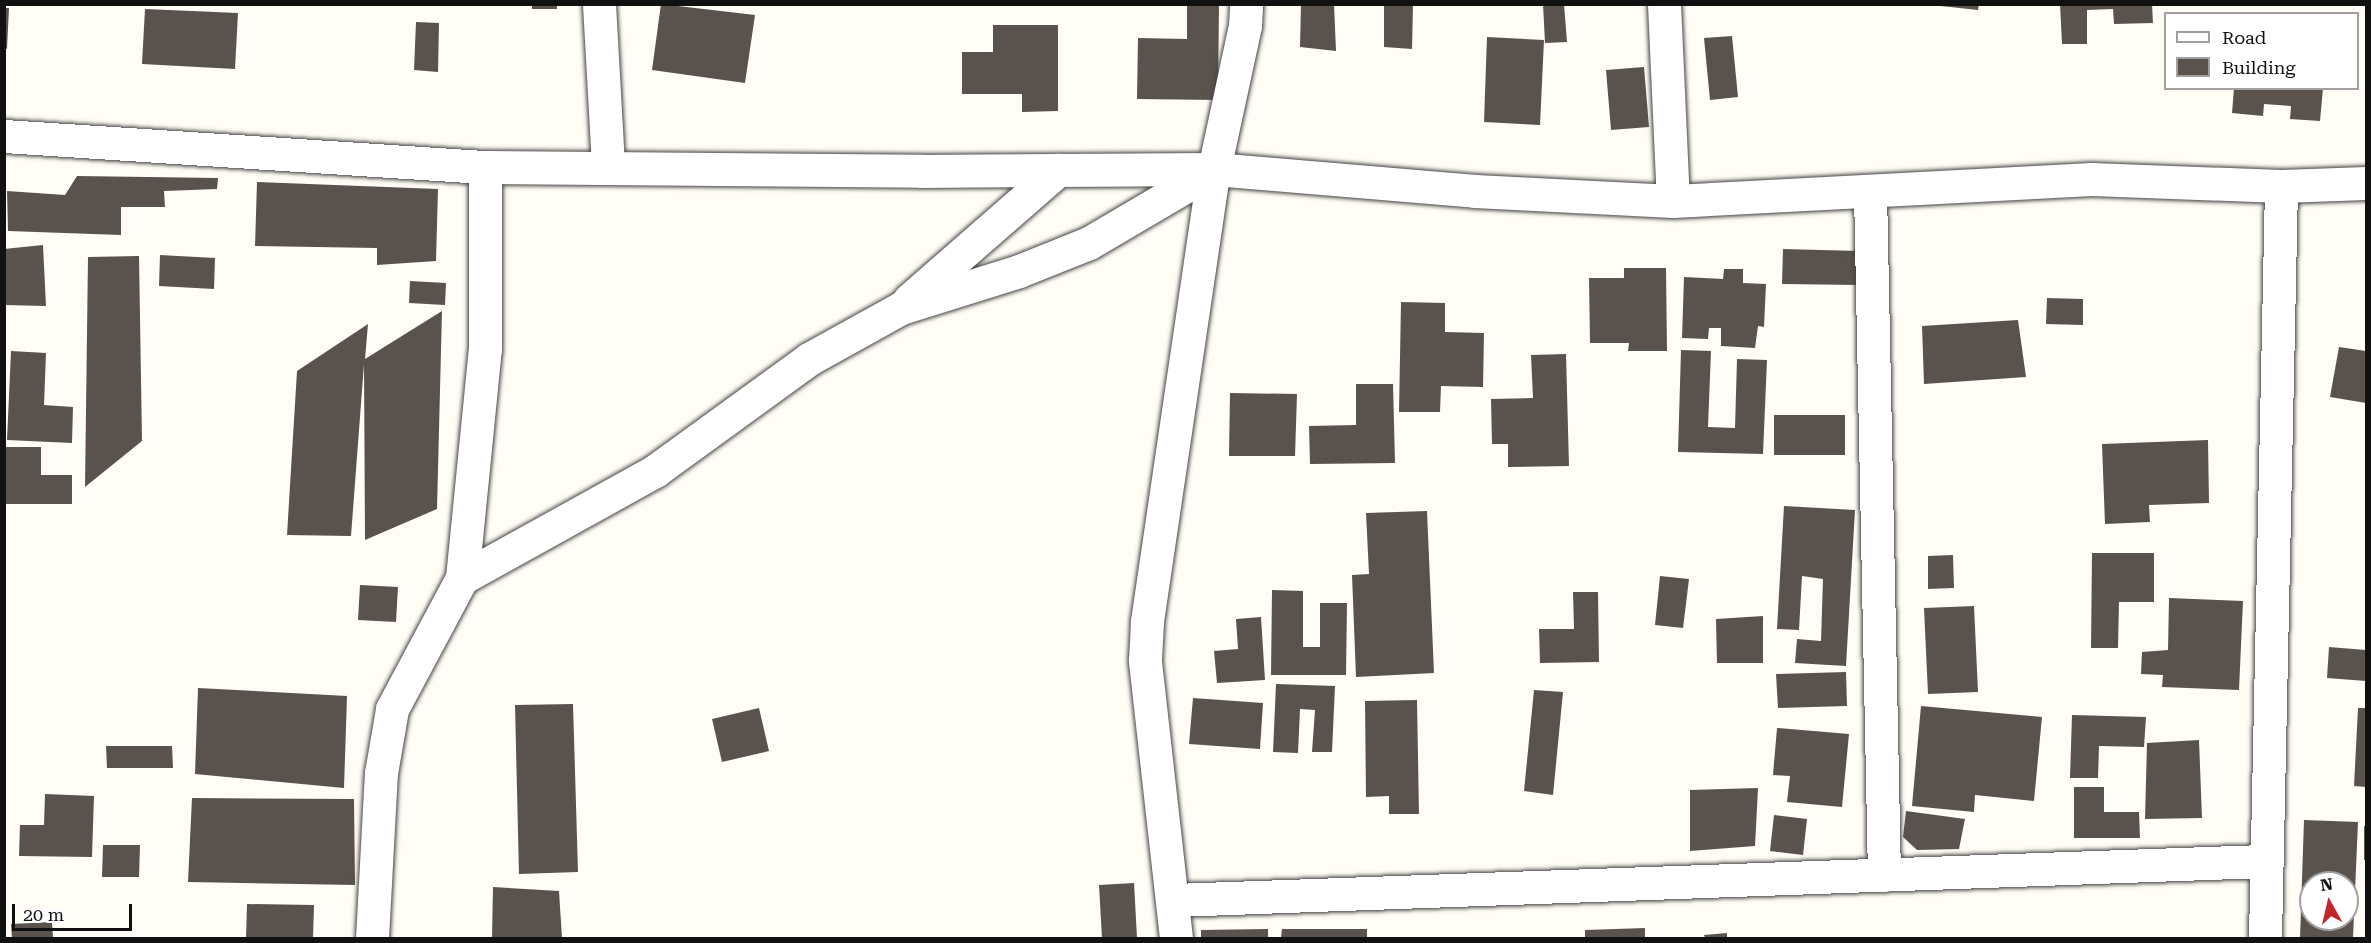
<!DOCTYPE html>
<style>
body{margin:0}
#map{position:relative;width:2371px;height:943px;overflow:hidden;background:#fffdf5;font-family:"Roboto Serif",serif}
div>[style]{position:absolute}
.building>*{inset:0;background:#5a524d}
.roads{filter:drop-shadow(0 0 2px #444) drop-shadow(0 0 2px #444)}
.street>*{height:33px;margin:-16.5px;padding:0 16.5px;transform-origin:16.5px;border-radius:16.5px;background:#fff}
span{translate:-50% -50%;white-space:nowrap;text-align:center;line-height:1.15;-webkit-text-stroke:6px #fff;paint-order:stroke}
.frame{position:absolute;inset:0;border:6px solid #111;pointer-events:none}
.legend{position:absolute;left:2164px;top:12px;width:195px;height:78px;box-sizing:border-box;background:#fff;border:2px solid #a0a0a0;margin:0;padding:8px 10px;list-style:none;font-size:18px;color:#111}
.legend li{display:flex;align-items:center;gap:12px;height:30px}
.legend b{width:30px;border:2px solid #a0a0a0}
.north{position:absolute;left:2299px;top:871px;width:60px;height:60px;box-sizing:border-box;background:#fff;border:2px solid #a0a0a0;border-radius:50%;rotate:352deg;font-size:16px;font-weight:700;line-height:24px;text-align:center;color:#111}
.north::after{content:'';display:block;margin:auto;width:21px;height:27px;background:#c4262e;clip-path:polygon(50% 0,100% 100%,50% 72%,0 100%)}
.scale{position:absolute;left:12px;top:904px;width:120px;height:27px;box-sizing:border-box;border:3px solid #111;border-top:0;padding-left:8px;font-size:18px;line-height:21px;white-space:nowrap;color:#111;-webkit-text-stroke:4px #fff;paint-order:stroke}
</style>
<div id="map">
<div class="building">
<div style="clip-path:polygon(532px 4px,557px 4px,557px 9px,532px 9px)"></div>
<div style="clip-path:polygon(661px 4px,755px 15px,745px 83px,652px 70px)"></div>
<div style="clip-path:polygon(1187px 4px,1219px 4px,1218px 100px,1137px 99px,1138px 38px,1187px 39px)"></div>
<div style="clip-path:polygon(1301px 4px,1334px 4px,1336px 51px,1300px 47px)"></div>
<div style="clip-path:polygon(1384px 4px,1413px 4px,1412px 49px,1384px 47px)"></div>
<div style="clip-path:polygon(1543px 4px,1564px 4px,1567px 42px,1545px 43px)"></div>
<div style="clip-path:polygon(1922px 4px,1979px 4px,1978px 10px)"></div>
<div style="clip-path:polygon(2060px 4px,2152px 4px,2153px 23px,2114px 24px,2113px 9px,2087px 10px,2087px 44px,2062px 44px)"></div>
<div style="clip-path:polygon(5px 8px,9px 8px,7px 49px,5px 48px)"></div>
<div style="clip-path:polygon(145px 9px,238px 13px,235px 69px,142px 64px)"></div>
<div style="clip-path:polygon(416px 22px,439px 23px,438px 72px,414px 70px)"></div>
<div style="clip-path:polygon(993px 25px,1058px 25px,1058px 111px,1022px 112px,1022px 94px,962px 94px,962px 52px,993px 52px)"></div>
<div style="clip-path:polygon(1732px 36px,1738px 97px,1710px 100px,1704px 38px)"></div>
<div style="clip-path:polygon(1487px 37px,1544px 40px,1540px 125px,1484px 122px)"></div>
<div style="clip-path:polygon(1644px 67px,1649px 127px,1611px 130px,1606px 70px)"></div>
<div style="clip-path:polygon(2234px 88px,2323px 88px,2320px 121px,2290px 119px,2291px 106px,2264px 104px,2263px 116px,2232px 113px)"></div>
<div style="clip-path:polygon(77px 176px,218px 178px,217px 189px,164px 191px,165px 207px,121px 207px,121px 235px,8px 231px,7px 191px,65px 195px)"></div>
<div style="clip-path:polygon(257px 182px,438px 189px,436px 261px,377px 265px,377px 248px,255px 246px)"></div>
<div style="clip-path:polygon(43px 245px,46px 306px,5px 305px,4px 249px)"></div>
<div style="clip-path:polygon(1783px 249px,1859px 251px,1859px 285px,1782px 284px)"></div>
<div style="clip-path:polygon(160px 255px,215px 258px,214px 289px,159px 286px)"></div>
<div style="clip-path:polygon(139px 256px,142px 441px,85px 487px,88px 257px)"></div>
<div style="clip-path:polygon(1624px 268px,1666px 268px,1667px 351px,1628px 351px,1629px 343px,1590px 343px,1589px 278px,1624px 278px)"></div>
<div style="clip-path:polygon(1724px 269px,1743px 269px,1743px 283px,1766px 284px,1764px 327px,1758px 326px,1755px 348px,1721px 346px,1721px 328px,1709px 328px,1708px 339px,1682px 338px,1684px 277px,1723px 279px)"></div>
<div style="clip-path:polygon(410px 281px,446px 283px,445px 305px,409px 303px)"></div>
<div style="clip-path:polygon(2047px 298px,2083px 299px,2083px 325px,2046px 324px)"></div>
<div style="clip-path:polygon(1401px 302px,1445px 303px,1445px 332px,1484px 333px,1483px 387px,1441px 386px,1440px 412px,1399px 412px)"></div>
<div style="clip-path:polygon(442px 311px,437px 509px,365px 540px,364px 364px,351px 536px,287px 535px,297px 371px,368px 324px,365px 359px)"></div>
<div style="clip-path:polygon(2018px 320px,2026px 377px,1924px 384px,1922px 326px)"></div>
<div style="clip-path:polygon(2339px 347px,2366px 351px,2366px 403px,2330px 397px)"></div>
<div style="clip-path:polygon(1681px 350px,1711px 351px,1708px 427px,1735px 428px,1737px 359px,1767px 360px,1763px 454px,1678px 452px)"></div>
<div style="clip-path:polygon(11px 351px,46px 353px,44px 405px,73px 407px,72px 443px,7px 440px)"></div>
<div style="clip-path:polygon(1566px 354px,1569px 466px,1508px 467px,1508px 444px,1492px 444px,1491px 399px,1533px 398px,1531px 355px)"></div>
<div style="clip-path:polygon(1356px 384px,1393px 384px,1395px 463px,1310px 464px,1309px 426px,1356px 425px)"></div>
<div style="clip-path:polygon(1230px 393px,1297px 394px,1295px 456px,1229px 456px)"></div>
<div style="clip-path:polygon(1774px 415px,1845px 415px,1845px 455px,1774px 455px)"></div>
<div style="clip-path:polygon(2208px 440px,2209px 503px,2149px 505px,2150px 522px,2105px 524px,2102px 444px)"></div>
<div style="clip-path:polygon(4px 447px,41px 447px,41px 475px,72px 475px,72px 504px,4px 504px)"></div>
<div style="clip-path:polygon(1784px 506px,1855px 510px,1846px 666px,1795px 663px,1797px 639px,1821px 641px,1823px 579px,1802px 576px,1799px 630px,1777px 629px)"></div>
<div style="clip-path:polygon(1427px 511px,1434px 673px,1356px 677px,1352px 575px,1369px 574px,1366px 513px)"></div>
<div style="clip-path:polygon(2092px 553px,2154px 553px,2154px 602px,2119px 602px,2118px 648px,2091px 648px)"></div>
<div style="clip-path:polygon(1953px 555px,1954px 588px,1928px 589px,1928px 556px)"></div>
<div style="clip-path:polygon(1660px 576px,1689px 579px,1683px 628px,1655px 625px)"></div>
<div style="clip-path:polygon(360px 585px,398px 587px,396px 622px,358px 620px)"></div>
<div style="clip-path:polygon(1272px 590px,1303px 591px,1303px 647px,1320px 647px,1320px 603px,1347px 603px,1346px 675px,1271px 675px)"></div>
<div style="clip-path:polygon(1573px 592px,1598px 592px,1599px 662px,1540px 663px,1539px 629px,1574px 629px)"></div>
<div style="clip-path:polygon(2169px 598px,2243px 601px,2239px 690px,2162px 687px,2163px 675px,2141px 674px,2142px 652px,2168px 650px)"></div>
<div style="clip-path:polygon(1974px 606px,1978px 692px,1928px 694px,1924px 608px)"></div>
<div style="clip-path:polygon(1763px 616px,1763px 663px,1717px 663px,1716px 619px)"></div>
<div style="clip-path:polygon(1261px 617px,1265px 680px,1217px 683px,1214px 651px,1238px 649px,1236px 619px)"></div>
<div style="clip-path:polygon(2329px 647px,2366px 650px,2366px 681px,2327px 678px)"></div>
<div style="clip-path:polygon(1846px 672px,1847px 706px,1778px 708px,1776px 674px)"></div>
<div style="clip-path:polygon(1276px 684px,1335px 686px,1332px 752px,1312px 752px,1315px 710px,1300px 709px,1298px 753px,1273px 752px)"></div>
<div style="clip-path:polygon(198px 688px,347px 696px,344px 788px,195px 774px)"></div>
<div style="clip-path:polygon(1534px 690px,1563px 692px,1553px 795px,1524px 791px)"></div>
<div style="clip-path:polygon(1193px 698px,1263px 703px,1260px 749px,1189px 744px)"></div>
<div style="clip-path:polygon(1417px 700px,1419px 814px,1389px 814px,1389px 796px,1366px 797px,1365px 701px)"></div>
<div style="clip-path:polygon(573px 704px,578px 872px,519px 874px,515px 705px)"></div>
<div style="clip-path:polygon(1921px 706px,2042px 717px,2034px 801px,1975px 795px,1974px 812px,1912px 806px)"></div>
<div style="clip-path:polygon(759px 708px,769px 751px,722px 762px,712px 719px)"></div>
<div style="clip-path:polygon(2358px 708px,2366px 708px,2366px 787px,2354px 786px)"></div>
<div style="clip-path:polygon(2072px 715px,2146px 717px,2144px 747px,2099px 746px,2098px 778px,2070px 778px)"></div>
<div style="clip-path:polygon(1777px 728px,1849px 734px,1842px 807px,1787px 802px,1790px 776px,1773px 775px)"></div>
<div style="clip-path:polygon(2199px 740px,2202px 818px,2145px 819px,2147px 743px)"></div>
<div style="clip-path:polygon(106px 746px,172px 746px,173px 768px,107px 768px)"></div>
<div style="clip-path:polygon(2074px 787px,2104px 787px,2104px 812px,2139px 812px,2140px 838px,2074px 838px)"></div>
<div style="clip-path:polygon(1758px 788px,1755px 846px,1690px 851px,1690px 790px)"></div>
<div style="clip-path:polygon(45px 794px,94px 796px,92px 857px,19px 856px,20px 825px,44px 825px)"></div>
<div style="clip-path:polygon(192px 798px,354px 799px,355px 885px,188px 882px)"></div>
<div style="clip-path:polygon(1906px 811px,1965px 819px,1959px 849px,1917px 850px,1903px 837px)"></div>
<div style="clip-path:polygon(1774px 815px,1807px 819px,1803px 855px,1770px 851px)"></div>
<div style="clip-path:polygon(evenodd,2304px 820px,2358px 822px,2353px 938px,2300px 938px,2304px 820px,2311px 883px,2347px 883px,2347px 919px,2311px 919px,2311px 883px)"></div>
<div style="clip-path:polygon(2364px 826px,2366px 826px,2366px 860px,2364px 860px)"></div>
<div style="clip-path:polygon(103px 845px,140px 845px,139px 877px,102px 877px)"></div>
<div style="clip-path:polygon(1134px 883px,1137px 938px,1102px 938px,1099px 885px)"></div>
<div style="clip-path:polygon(493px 887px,559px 891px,562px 938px,492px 938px)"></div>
<div style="clip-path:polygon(247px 904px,314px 905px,313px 938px,246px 938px)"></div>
<div style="clip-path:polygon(52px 922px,53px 938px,12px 938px,11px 924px)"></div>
<div style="clip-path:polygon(1645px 928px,1645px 938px,1585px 938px,1585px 930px)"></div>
<div style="clip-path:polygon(1268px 929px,1268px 938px,1201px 938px,1201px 930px)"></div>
<div style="clip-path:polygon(1282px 929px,1367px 929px,1367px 938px,1281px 938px)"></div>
<div style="clip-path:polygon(1727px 933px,1727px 938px,1705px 938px,1704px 935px)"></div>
</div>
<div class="roads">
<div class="street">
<div style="left:599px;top:4px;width:162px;rotate:86.8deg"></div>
<div style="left:1664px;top:4px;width:197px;rotate:87.4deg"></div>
<div style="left:4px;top:136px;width:482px;rotate:3.7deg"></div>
<div style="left:485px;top:167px;width:437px;rotate:0.5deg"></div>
<div style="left:922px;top:171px;width:292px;rotate:-0.4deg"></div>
<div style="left:1214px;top:169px;width:262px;rotate:4.8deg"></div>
<div style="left:1475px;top:191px;width:198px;rotate:2.9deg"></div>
<div style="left:1673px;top:201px;width:419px;rotate:-3deg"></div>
<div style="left:2091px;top:179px;width:190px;rotate:2.1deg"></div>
<div style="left:2281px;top:186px;width:85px;rotate:-2deg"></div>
<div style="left:1870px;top:191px;width:684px;rotate:88.83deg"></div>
<div style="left:909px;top:300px;width:198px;rotate:-41.1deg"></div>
<div style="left:462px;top:578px;width:221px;rotate:-29deg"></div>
<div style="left:655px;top:471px;width:190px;rotate:-36deg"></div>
<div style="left:809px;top:359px;width:105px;rotate:-29deg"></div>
<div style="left:901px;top:308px;width:124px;rotate:-17.4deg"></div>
<div style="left:1019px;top:271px;width:75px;rotate:-21.8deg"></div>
<div style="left:1089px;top:243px;width:144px;rotate:-30.5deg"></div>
<div style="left:1174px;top:900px;width:1093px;rotate:-2.05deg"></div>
<div style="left:372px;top:938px;width:165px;rotate:-86.9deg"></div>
<div style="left:381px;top:773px;width:65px;rotate:-80.2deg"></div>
<div style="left:392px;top:709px;width:149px;rotate:-61.9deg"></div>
<div style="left:462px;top:578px;width:230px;rotate:-84.3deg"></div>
<div style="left:485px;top:349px;width:182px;rotate:-90deg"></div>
<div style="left:1176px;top:938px;width:280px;rotate:-96.4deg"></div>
<div style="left:1145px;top:660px;width:39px;rotate:-87deg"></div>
<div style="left:1147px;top:621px;width:457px;rotate:-81.6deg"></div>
<div style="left:1214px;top:169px;width:146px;rotate:-77.8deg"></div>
<div style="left:1245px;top:26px;width:22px;rotate:-87deg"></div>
<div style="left:2265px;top:938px;width:752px;rotate:-88.78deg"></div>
</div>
</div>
<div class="frame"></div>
<ul class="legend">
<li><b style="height:8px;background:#fff"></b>Road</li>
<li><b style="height:16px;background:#5a524d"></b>Building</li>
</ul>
<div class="north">N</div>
<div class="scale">20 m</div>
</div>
